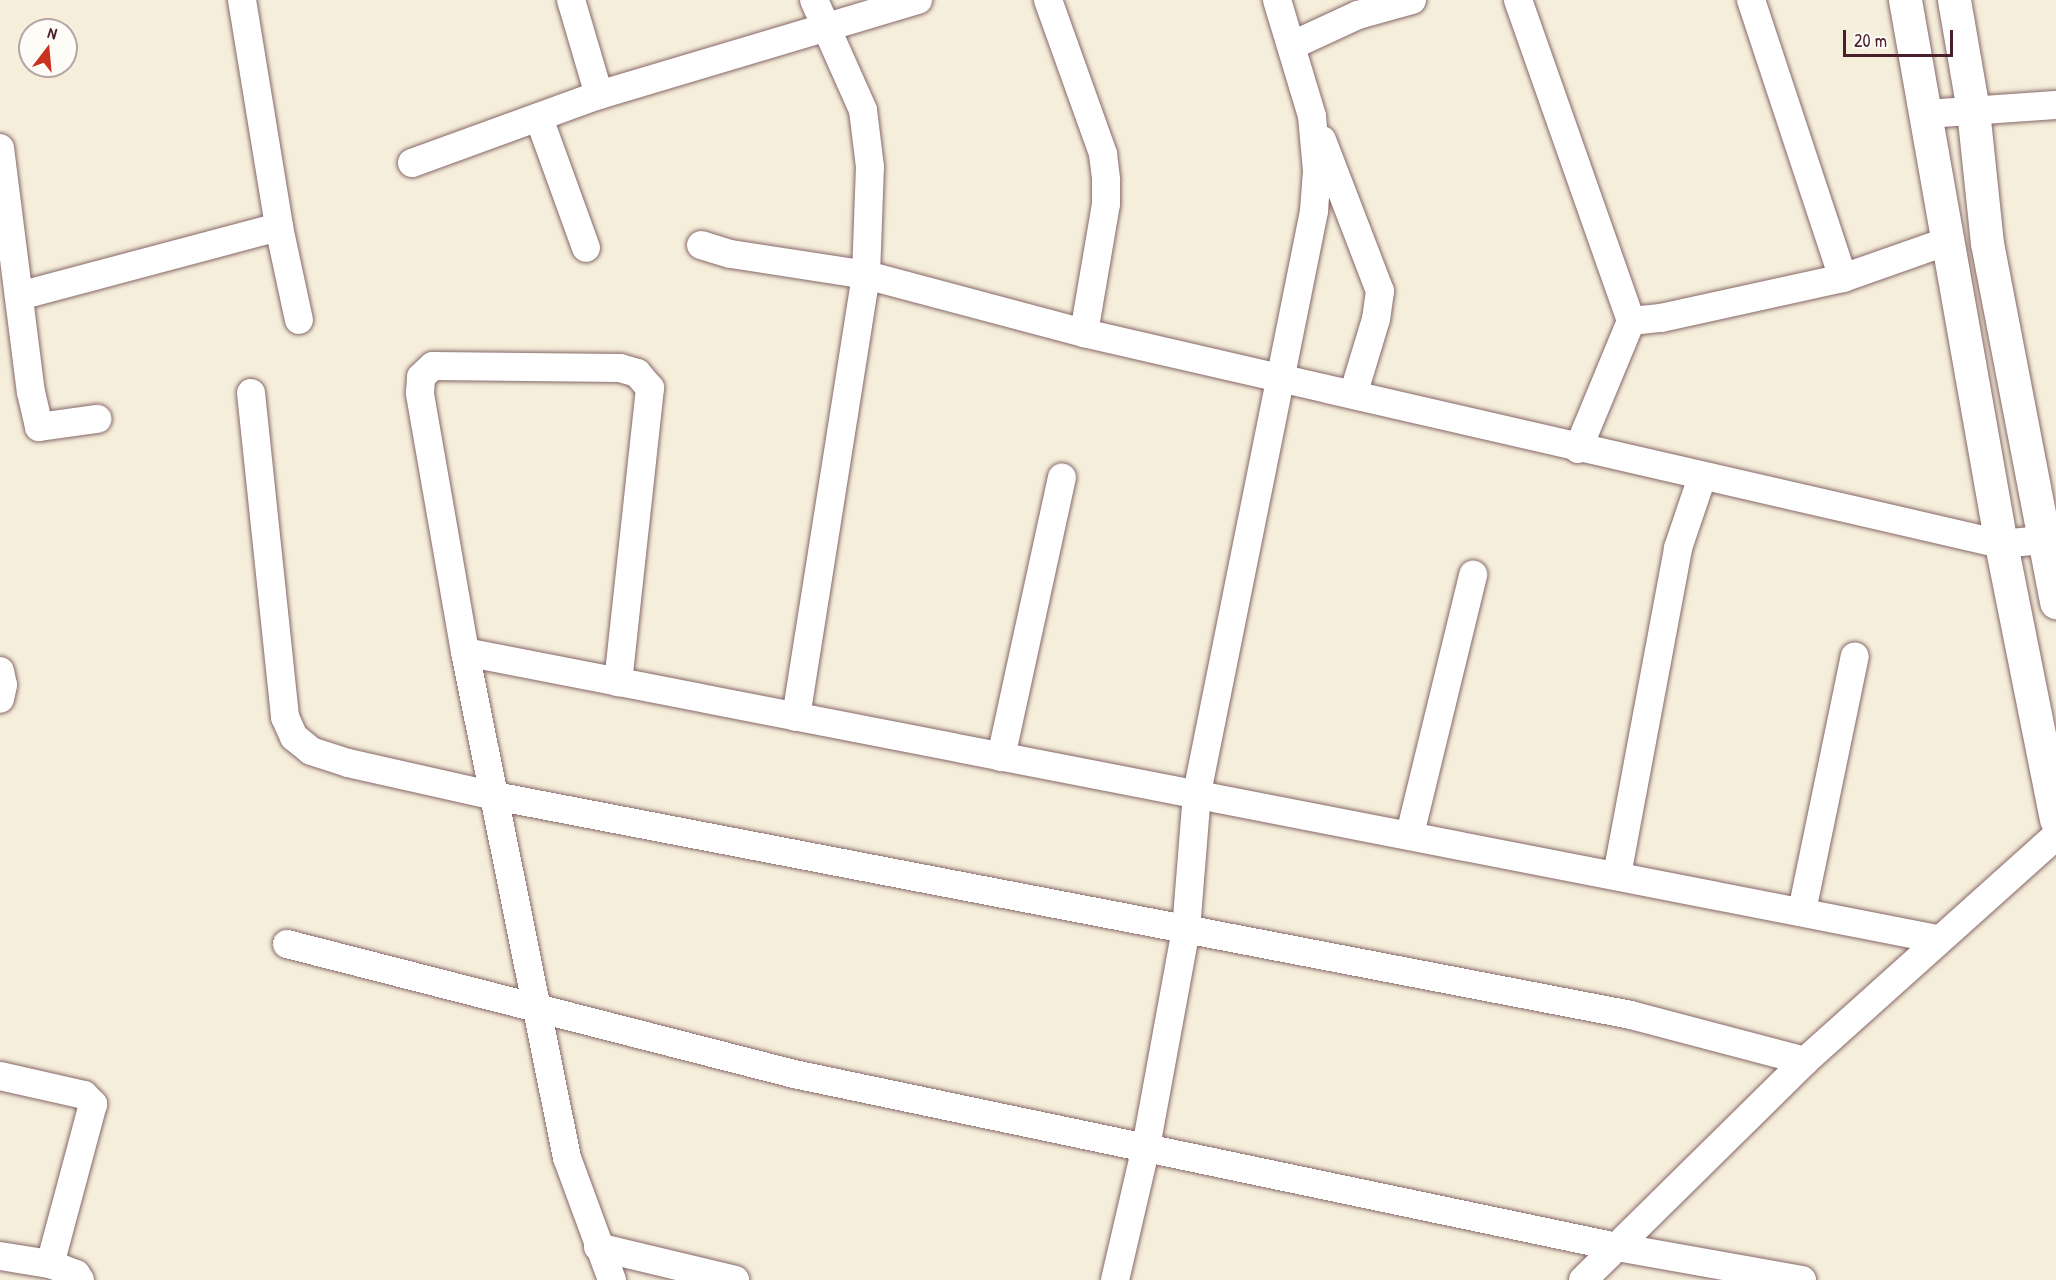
<!DOCTYPE html>
<style>
body{margin:0}
#map{position:relative;width:2056px;height:1280px;overflow:hidden;background:#f5eeda;font-family:"Patrick Hand",sans-serif}
div>[style]{position:absolute}
.roads{filter:drop-shadow(0 0 2px #866768) drop-shadow(0 0 2px #866768)}
.street>*{height:28px;margin:-14px;padding:0 14px;transform-origin:14px;border-radius:14px;background:#fff}
.secondary>*{height:33px;margin:-16.5px;padding:0 16.5px;transform-origin:16.5px;border-radius:16.5px;background:#fff}
span{translate:-50% -50%;white-space:nowrap;text-align:center;line-height:1.15;-webkit-text-stroke:4.5px #fdfcf7;paint-order:stroke}
.north{position:absolute;left:18px;top:18px;width:60px;height:60px;box-sizing:border-box;background:#fdfcf7;border:2px solid #b5a4a5;border-radius:50%;rotate:16deg;font-size:16px;font-weight:700;line-height:24px;text-align:center;color:#4a1f2b}
.north::after{content:'';display:block;margin:auto;width:21px;height:27px;background:#c8321e;clip-path:polygon(50% 0,100% 100%,50% 72%,0 100%)}
.scale{position:absolute;left:1843px;top:30px;width:110px;height:27px;box-sizing:border-box;border:3px solid #4a1f2b;border-top:0;padding-left:8px;font-size:18px;line-height:21px;white-space:nowrap;color:#4a1f2b;-webkit-text-stroke:4px #fdfcf7;paint-order:stroke}
</style>
<div id="map">
<div class="roads">
<div class="street">
<div style="left:242px;top:0;width:230px;rotate:80.7deg"></div>
<div style="left:279px;top:227px;width:95px;rotate:77.9deg"></div>
<div style="left:1048px;top:0;width:164px;rotate:70.3deg"></div>
<div style="left:1103px;top:154px;width:26px;rotate:83deg"></div>
<div style="left:1106px;top:180px;width:24px;rotate:90deg"></div>
<div style="left:1106px;top:204px;width:131px;rotate:99.7deg"></div>
<div style="left:1518px;top:0;width:340px;rotate:70.6deg"></div>
<div style="left:1631px;top:321px;width:30px;rotate:-6deg"></div>
<div style="left:1661px;top:318px;width:186px;rotate:-12.4deg"></div>
<div style="left:1843px;top:278px;width:111px;rotate:-19.4deg"></div>
<div style="left:1751px;top:0;width:293px;rotate:71.7deg"></div>
<div style="left:1293px;top:45px;width:72px;rotate:-24.8deg"></div>
<div style="left:1358px;top:15px;width:56px;rotate:-15.5deg"></div>
<div style="left:599px;top:95px;width:333px;rotate:-16.6deg"></div>
<div style="left:1926px;top:114px;width:130px;rotate:-4deg"></div>
<div style="left:539px;top:118px;width:138px;rotate:70.1deg"></div>
<div style="left:1322px;top:140px;width:162px;rotate:69deg"></div>
<div style="left:1380px;top:291px;width:28px;rotate:98deg"></div>
<div style="left:1376px;top:319px;width:79px;rotate:106.8deg"></div>
<div style="left:0;top:148px;width:246px;rotate:82.8deg"></div>
<div style="left:31px;top:392px;width:36px;rotate:77deg"></div>
<div style="left:39px;top:427px;width:59px;rotate:-7.9deg"></div>
<div style="left:412px;top:163px;width:199px;rotate:-20deg"></div>
<div style="left:599px;top:95px;width:99px;rotate:-106.4deg"></div>
<div style="left:701px;top:245px;width:31px;rotate:17deg"></div>
<div style="left:731px;top:254px;width:137px;rotate:8.8deg"></div>
<div style="left:866px;top:275px;width:226px;rotate:14.9deg"></div>
<div style="left:1084px;top:333px;width:941px;rotate:12.96deg"></div>
<div style="left:2001px;top:544px;width:41px;rotate:-5.6deg"></div>
<div style="left:19px;top:296px;width:269px;rotate:-14.9deg"></div>
<div style="left:251px;top:393px;width:326px;rotate:84deg"></div>
<div style="left:285px;top:717px;width:22px;rotate:66deg"></div>
<div style="left:294px;top:737px;width:22px;rotate:39deg"></div>
<div style="left:311px;top:751px;width:39px;rotate:18deg"></div>
<div style="left:348px;top:763px;width:151px;rotate:12.7deg"></div>
<div style="left:495px;top:796px;width:1157px;rotate:10.91deg"></div>
<div style="left:1631px;top:1015px;width:180px;rotate:14.8deg"></div>
<div style="left:1805px;top:1061px;width:337px;rotate:-41.9deg"></div>
<div style="left:1578px;top:449px;width:139px;rotate:-67.5deg"></div>
<div style="left:465px;top:652px;width:1501px;rotate:11.03deg"></div>
<div style="left:0;top:671px;width:14px;rotate:78deg"></div>
<div style="left:3px;top:685px;width:14px;rotate:102deg"></div>
<div style="left:796px;top:717px;width:448px;rotate:-81deg"></div>
<div style="left:866px;top:275px;width:108px;rotate:-87.9deg"></div>
<div style="left:870px;top:167px;width:57px;rotate:-97deg"></div>
<div style="left:863px;top:110px;width:120px;rotate:-114deg"></div>
<div style="left:1001px;top:757px;width:286px;rotate:-77.7deg"></div>
<div style="left:1410px;top:834px;width:267px;rotate:-76.3deg"></div>
<div style="left:1617px;top:875px;width:333px;rotate:-79.4deg"></div>
<div style="left:1678px;top:548px;width:75px;rotate:-71.3deg"></div>
<div style="left:1802px;top:911px;width:260px;rotate:-78.3deg"></div>
<div style="left:287px;top:944px;width:523px;rotate:14.38deg"></div>
<div style="left:794px;top:1074px;width:841px;rotate:11.87deg"></div>
<div style="left:1617px;top:1247px;width:188px;rotate:10.1deg"></div>
<div style="left:0;top:1076px;width:86px;rotate:12.7deg"></div>
<div style="left:84px;top:1095px;width:13px;rotate:45deg"></div>
<div style="left:93px;top:1104px;width:166px;rotate:105deg"></div>
<div style="left:50px;top:1264px;width:28px;rotate:21deg"></div>
<div style="left:76px;top:1274px;width:7px;rotate:56deg"></div>
<div style="left:598px;top:1247px;width:141px;rotate:13.5deg"></div>
<div style="left:0;top:1256px;width:51px;rotate:9.1deg"></div>
<div style="left:612px;top:1280px;width:130px;rotate:-110.2deg"></div>
<div style="left:567px;top:1158px;width:516px;rotate:-101.4deg"></div>
<div style="left:465px;top:652px;width:263px;rotate:-99.9deg"></div>
<div style="left:420px;top:393px;width:16px;rotate:-86deg"></div>
<div style="left:421px;top:377px;width:16px;rotate:-43deg"></div>
<div style="left:433px;top:366px;width:187px;rotate:0.6deg"></div>
<div style="left:620px;top:368px;width:18px;rotate:16deg"></div>
<div style="left:637px;top:373px;width:20px;rotate:49deg"></div>
<div style="left:650px;top:388px;width:296px;rotate:96.2deg"></div>
<div style="left:1115px;top:1280px;width:137px;rotate:-76.9deg"></div>
<div style="left:1146px;top:1147px;width:221px;rotate:-79.6deg"></div>
<div style="left:1186px;top:930px;width:137px;rotate:-85.4deg"></div>
<div style="left:1197px;top:793px;width:594px;rotate:-78.63deg"></div>
<div style="left:1314px;top:211px;width:40px;rotate:-85.7deg"></div>
<div style="left:1317px;top:171px;width:55px;rotate:-95.2deg"></div>
<div style="left:1312px;top:116px;width:121px;rotate:-106.8deg"></div>
<div style="left:1583px;top:1280px;width:312px;rotate:-44.6deg"></div>
</div>
<div class="secondary">
<div style="left:1905px;top:0;width:552px;rotate:79.99deg"></div>
<div style="left:2001px;top:544px;width:281px;rotate:78.7deg"></div>
<div style="left:1954px;top:0;width:112px;rotate:80.2deg"></div>
<div style="left:1973px;top:110px;width:134px;rotate:84deg"></div>
<div style="left:1987px;top:243px;width:366px;rotate:79.1deg"></div>
</div>
</div>
<div class="north">N</div>
<div class="scale">20 m</div>
</div>
